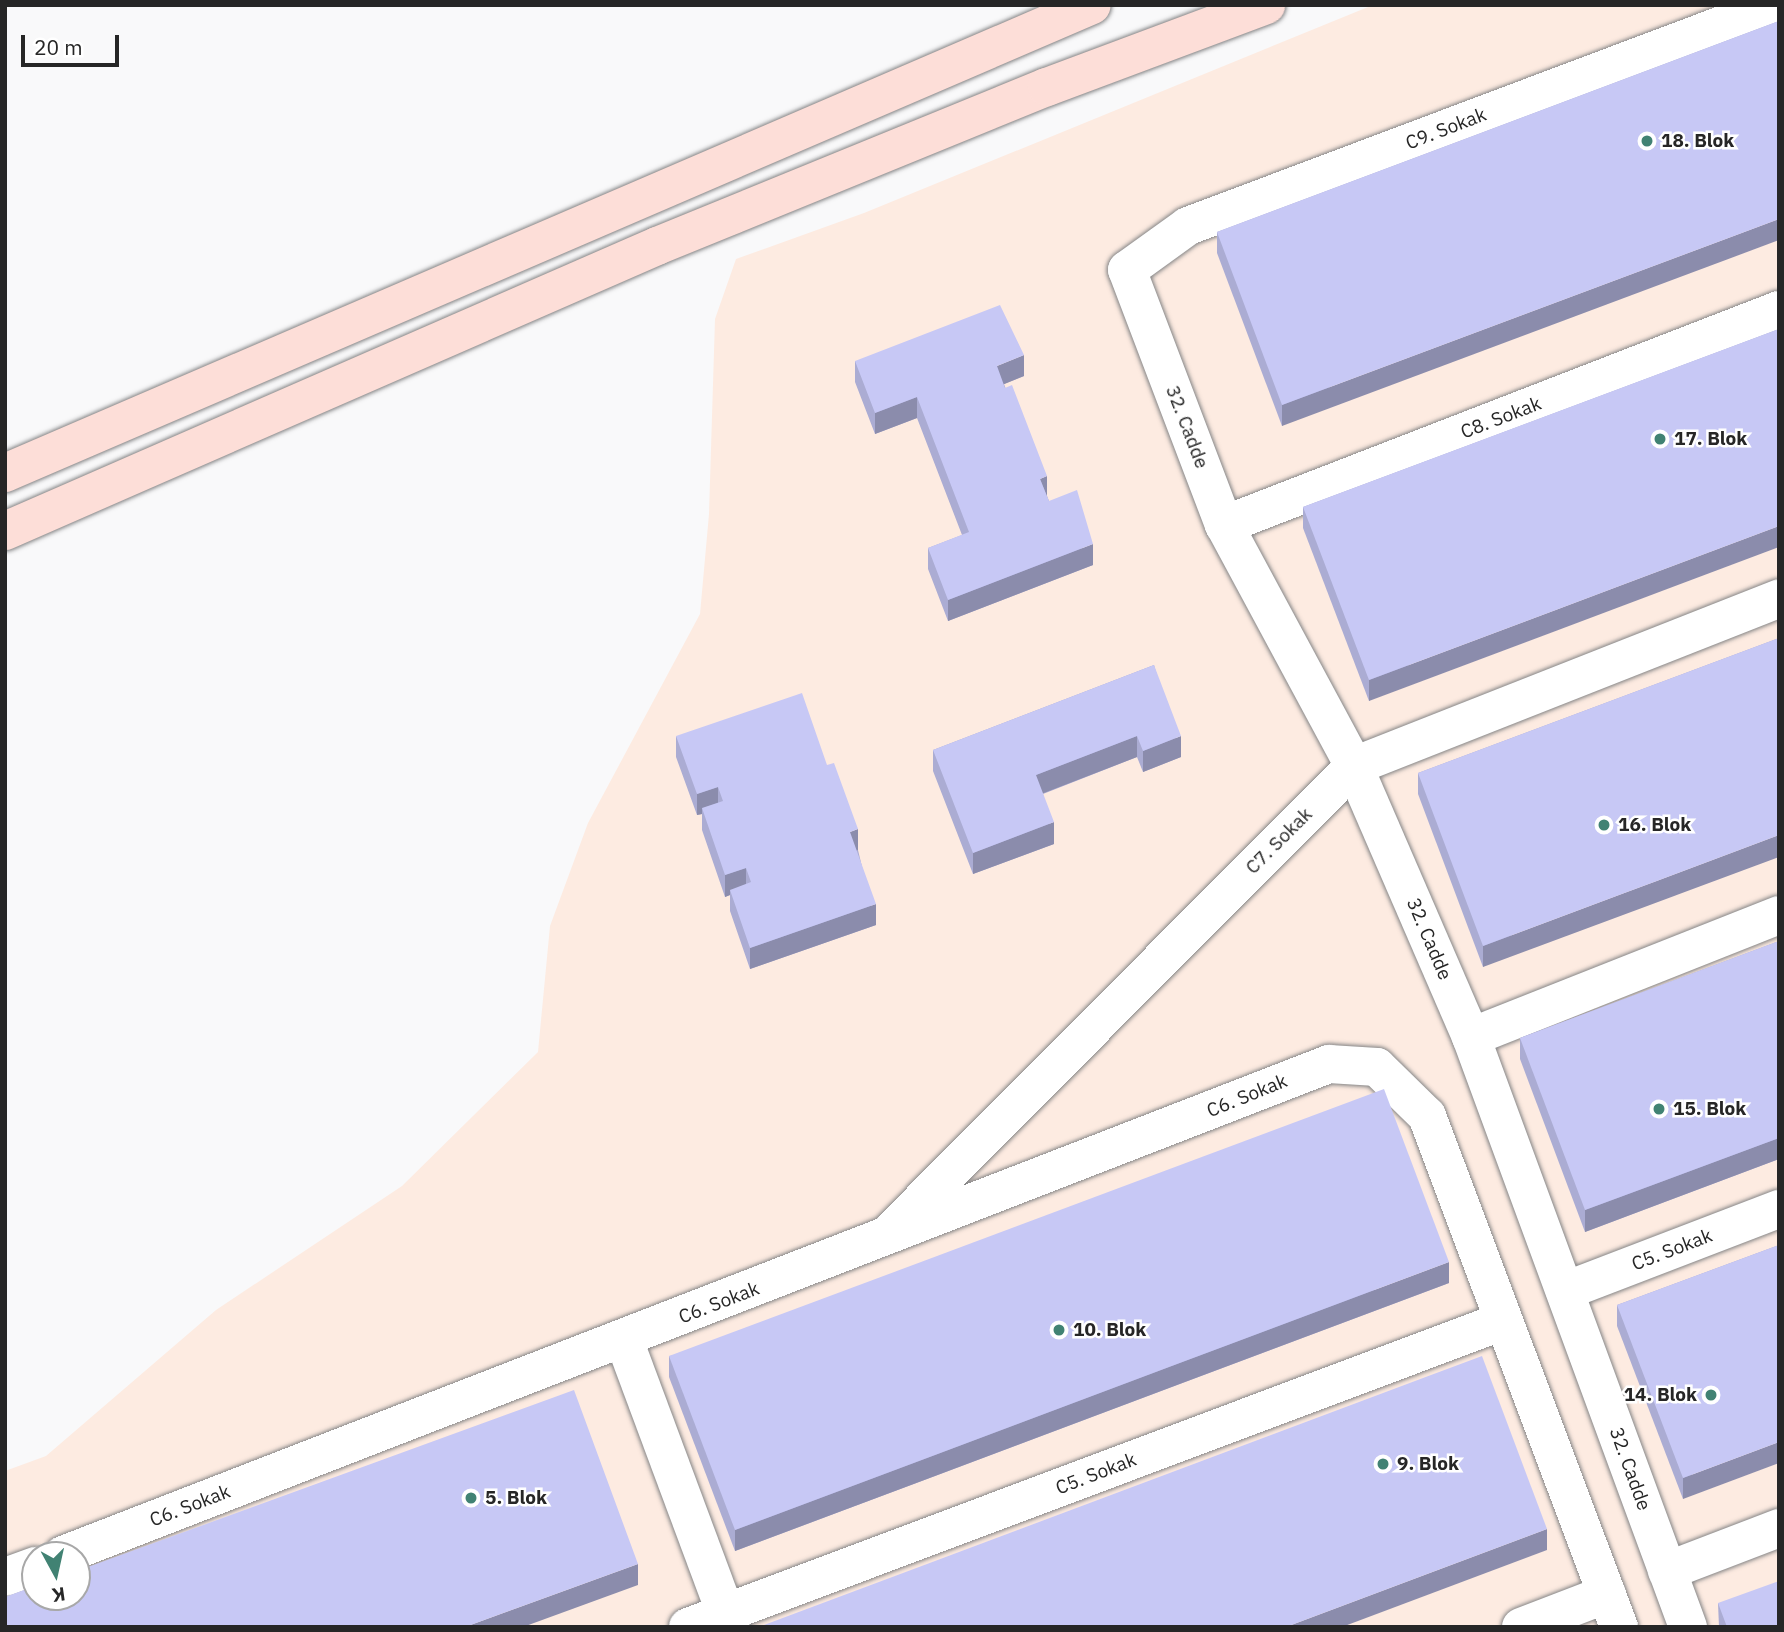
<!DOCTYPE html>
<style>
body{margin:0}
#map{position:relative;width:1784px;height:1632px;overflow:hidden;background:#f9f9fa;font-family:"IBM Plex Sans",sans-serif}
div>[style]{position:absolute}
.industrial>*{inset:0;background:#fdebe1}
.roads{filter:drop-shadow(0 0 2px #858586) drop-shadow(0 0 2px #858586)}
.minor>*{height:38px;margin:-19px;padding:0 19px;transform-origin:19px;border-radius:19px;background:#fff}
.secondary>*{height:38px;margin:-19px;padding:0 19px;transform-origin:19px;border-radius:19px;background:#fdded8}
.wall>*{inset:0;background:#abacd3}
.shaded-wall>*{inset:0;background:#8b8cac}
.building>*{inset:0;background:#c7c8f5}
.dots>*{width:19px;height:19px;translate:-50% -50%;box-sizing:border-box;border:4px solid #fff;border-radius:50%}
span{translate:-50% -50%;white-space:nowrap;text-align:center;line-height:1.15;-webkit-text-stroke:5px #fff;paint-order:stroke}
.street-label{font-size:19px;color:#262626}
.poi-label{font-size:19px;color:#262626;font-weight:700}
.left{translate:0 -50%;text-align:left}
.right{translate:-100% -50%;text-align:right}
.frame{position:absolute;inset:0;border:7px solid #262626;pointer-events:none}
.north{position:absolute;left:21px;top:1541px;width:70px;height:70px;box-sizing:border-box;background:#fff;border:2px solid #a8a8a8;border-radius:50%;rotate:172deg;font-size:19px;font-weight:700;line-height:28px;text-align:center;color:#262626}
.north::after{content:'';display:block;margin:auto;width:24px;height:32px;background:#418273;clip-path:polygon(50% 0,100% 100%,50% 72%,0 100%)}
.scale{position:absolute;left:21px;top:35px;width:98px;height:32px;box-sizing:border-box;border:4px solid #262626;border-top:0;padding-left:9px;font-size:21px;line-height:24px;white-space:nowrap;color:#262626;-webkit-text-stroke:5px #fff;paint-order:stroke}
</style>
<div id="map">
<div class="industrial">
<div style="clip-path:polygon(evenodd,1373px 5px,1779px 5px,1779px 1627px,5px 1627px,5px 1471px,46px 1456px,216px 1310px,402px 1186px,538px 1052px,550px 926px,588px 823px,700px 614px,709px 514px,715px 319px,736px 259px,864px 213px,1373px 5px,35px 1555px,77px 1555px,77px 1597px,35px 1597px,35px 1555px)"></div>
</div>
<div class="roads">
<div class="minor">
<div style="left:1224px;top:525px;width:595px;rotate:-21.18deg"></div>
<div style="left:1471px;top:1037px;width:331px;rotate:-21.6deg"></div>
<div style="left:892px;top:1230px;width:655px;rotate:-45.12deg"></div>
<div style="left:1354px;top:766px;width:457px;rotate:-21.5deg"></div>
<div style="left:1565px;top:1291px;width:229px;rotate:-21deg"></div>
<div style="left:624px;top:1340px;width:306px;rotate:69.6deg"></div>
<div style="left:63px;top:1555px;width:1358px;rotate:-21.2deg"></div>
<div style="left:1329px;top:1064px;width:48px;rotate:3.6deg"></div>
<div style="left:1377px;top:1067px;width:70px;rotate:44.4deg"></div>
<div style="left:1427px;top:1116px;width:546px;rotate:69.41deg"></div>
<div style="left:1667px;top:1571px;width:120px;rotate:-21deg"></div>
<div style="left:5px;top:1577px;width:32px;rotate:-20deg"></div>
<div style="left:688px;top:1627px;width:871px;rotate:-20.58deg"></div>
<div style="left:1521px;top:1627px;width:92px;rotate:-21deg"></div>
<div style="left:1688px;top:1627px;width:629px;rotate:-110.19deg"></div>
<div style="left:1471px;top:1037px;width:295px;rotate:-113.4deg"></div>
<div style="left:1354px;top:766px;width:274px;rotate:-118.3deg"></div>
<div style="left:1224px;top:525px;width:273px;rotate:-110.8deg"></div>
<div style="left:1127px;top:270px;width:75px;rotate:-35.8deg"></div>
<div style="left:1188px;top:226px;width:627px;rotate:-20.63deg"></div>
</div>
<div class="secondary">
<div style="left:5px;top:473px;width:1183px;rotate:-23.29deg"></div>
<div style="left:5px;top:531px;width:712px;rotate:-23.61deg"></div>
<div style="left:657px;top:246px;width:421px;rotate:-22.2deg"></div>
<div style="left:1047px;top:87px;width:234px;rotate:-20.5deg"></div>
</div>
</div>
<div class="wall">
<div style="clip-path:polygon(1779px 21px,1282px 426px,1217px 253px,1217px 232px)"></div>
<div style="clip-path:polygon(1779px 329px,1369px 701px,1303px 528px,1303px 507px)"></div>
<div style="clip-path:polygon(855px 361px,1024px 376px,1004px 384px,1049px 501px,1093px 565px,948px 621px,928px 569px,928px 548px,962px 535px,917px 418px,875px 434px,855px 382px)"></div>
<div style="clip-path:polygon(1779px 638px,1483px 967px,1418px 794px,1418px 773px)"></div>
<div style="clip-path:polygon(1154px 665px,1181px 757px,1143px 772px,1137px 757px,1043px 794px,1054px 844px,973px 874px,933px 771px,933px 750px)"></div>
<div style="clip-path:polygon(676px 736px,858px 850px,876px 925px,750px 969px,730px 911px,730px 895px,725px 897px,702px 830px,702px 814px,697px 815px,676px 757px)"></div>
<div style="clip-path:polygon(1779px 941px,1779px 1159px,1585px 1232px,1520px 1059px,1520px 1038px)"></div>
<div style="clip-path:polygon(1779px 1245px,1683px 1499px,1617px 1326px,1617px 1305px)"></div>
<div style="clip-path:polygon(1449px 1283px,735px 1551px,669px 1377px,669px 1356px)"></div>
<div style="clip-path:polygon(1718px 1603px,1779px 1627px,1719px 1627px)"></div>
</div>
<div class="shaded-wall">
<div style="clip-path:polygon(1779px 219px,1779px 240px,1282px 426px,1282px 405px)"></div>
<div style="clip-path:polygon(1024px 355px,1024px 376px,997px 387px,997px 366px)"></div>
<div style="clip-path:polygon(917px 397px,917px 418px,875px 434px,875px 413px)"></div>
<div style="clip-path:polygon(1047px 476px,1047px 497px,1040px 479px)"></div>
<div style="clip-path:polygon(1779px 526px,1779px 547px,1369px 701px,1369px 680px)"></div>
<div style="clip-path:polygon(1093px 544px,1093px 565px,948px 621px,948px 600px)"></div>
<div style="clip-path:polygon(1137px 736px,1137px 757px,1036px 796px,1036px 775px)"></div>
<div style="clip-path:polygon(1181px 736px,1181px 757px,1143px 772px,1143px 751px)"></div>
<div style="clip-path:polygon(718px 787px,718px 808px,702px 808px,702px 814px,697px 815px,697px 794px)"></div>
<div style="clip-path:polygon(1054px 822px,1054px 844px,973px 874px,973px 853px)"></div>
<div style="clip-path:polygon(858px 829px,858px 850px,850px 853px,850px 832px)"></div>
<div style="clip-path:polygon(1779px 835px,1779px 857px,1483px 967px,1483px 946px)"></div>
<div style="clip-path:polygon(746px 868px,746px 889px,730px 890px,730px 895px,725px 897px,725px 875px)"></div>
<div style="clip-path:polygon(876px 904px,876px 925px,750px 969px,750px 948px)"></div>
<div style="clip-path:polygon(1779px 1138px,1779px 1159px,1585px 1232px,1585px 1210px)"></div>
<div style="clip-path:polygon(1449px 1262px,1449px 1283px,735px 1551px,735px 1530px)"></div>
<div style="clip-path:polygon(1779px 1442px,1779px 1463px,1683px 1499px,1683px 1478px)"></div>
<div style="clip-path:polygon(1547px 1529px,1547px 1550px,1342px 1627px,1286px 1627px)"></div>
<div style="clip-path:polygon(638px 1564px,638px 1585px,523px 1627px,465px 1627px)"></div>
</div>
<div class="building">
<div style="clip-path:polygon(1779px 21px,1779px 219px,1282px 405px,1217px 232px)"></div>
<div style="clip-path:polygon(1000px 305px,1024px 355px,997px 366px,1005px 388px,1012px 385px,1047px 476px,1040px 479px,1049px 501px,1077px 490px,1093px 544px,948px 600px,928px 548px,969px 532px,917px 397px,875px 413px,855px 361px)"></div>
<div style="clip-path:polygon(1779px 329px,1779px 526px,1369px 680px,1303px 507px)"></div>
<div style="clip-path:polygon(1779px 638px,1779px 835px,1483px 946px,1418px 773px)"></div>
<div style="clip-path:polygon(1154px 665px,1181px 736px,1143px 751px,1137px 736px,1036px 775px,1054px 822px,973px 853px,933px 750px)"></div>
<div style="clip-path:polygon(802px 693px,827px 765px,834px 763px,858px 829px,850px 832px,876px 904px,750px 948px,730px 890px,751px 882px,746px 868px,725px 875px,702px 808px,723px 801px,718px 787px,697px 794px,676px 736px)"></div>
<div style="clip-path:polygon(1779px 941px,1779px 1138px,1585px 1210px,1520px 1038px)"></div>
<div style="clip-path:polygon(1384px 1089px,1449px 1262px,735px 1530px,669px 1356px)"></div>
<div style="clip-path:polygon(1779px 1245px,1779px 1442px,1683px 1478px,1617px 1305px)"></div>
<div style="clip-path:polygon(1482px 1356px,1547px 1529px,1286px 1627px,764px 1627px,764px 1625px)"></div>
<div style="clip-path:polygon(574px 1390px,638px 1564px,465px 1627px,5px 1627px,5px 1597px,35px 1586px,35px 1597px,77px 1597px,77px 1571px)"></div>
<div style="clip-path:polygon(1779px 1581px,1779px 1627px,1727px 1627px,1718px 1603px)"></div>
</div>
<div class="dots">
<div style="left:1647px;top:141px;background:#418273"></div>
<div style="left:1660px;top:439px;background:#418273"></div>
<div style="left:1604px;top:825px;background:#418273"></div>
<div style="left:1659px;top:1109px;background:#418273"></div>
<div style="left:1059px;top:1330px;background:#418273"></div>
<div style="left:1711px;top:1395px;background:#418273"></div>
<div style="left:1383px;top:1464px;background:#418273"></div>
<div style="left:471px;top:1498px;background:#418273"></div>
</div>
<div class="street-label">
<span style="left:1446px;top:129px;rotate:-21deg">C9. Sokak</span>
<span style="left:1501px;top:418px;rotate:-21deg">C8. Sokak</span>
<span style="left:1187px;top:427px;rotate:69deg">32. Cadde</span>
<span style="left:1279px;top:841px;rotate:-45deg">C7. Sokak</span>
<span style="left:1429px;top:939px;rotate:67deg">32. Cadde</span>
<span style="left:1247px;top:1096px;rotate:-22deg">C6. Sokak</span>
<span style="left:1672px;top:1250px;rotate:-21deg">C5. Sokak</span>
<span style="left:719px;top:1303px;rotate:-21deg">C6. Sokak</span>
<span style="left:1630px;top:1469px;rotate:70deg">32. Cadde</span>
<span style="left:1096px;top:1474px;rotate:-21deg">C5. Sokak</span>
<span style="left:190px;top:1506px;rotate:-21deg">C6. Sokak</span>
</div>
<div class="poi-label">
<span class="left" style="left:1661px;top:141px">18. Blok</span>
<span class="left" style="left:1674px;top:439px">17. Blok</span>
<span class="left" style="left:1618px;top:825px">16. Blok</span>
<span class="left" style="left:1673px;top:1109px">15. Blok</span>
<span class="left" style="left:1073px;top:1330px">10. Blok</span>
<span class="right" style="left:1697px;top:1395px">14. Blok</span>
<span class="left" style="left:1397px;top:1464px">9. Blok</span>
<span class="left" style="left:485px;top:1498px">5. Blok</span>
</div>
<div class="frame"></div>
<div class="north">K</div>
<div class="scale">20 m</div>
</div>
